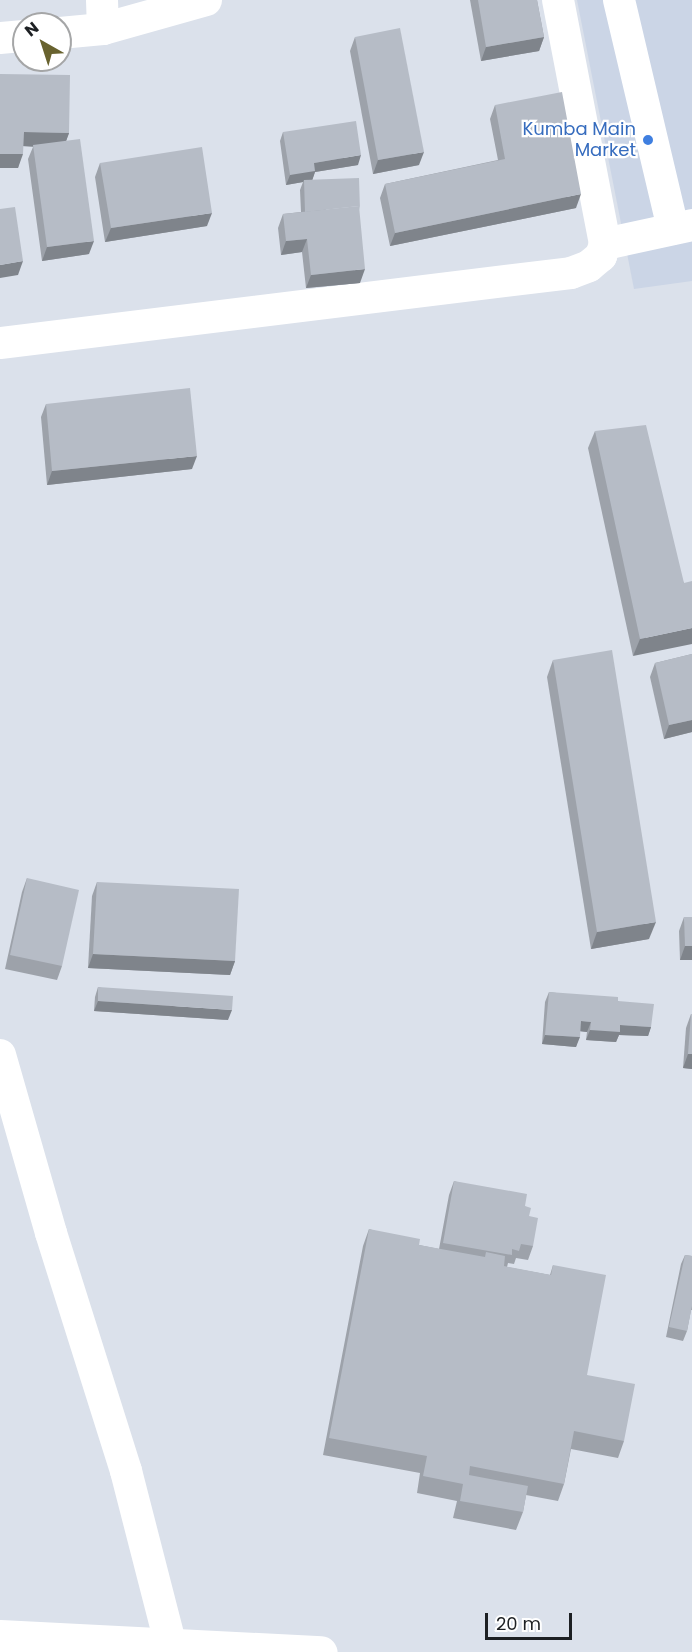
<!DOCTYPE html>
<style>
body{margin:0}
#map{position:relative;width:692px;height:1652px;overflow:hidden;background:#dbe1eb;font-family:Poppins,sans-serif}
div>[style]{position:absolute}
.built>*{inset:0;background:#cbd5e6}
.minor>*{height:32px;margin:-16px;padding:0 16px;transform-origin:16px;border-radius:16px;background:#fff}
.tertiary>*{height:33px;margin:-16.5px;padding:0 16.5px;transform-origin:16.5px;border-radius:16.5px;background:#fff}
.wall>*{inset:0;background:#9da2aa}
.shaded-wall>*{inset:0;background:#7f848b}
.building>*{inset:0;background:#b6bcc6}
.dots>*{width:16px;height:16px;translate:-50% -50%;box-sizing:border-box;border:3px solid #fff;border-radius:50%}
span{translate:-50% -50%;white-space:nowrap;text-align:center;line-height:1.15;-webkit-text-stroke:4.5px #fff;paint-order:stroke}
.shop-label{font-size:18px;color:#366cbe}
.right{translate:-100% -50%;text-align:right}
.north{position:absolute;left:12px;top:12px;width:60px;height:60px;box-sizing:border-box;background:#fff;border:2px solid #a5a6a7;border-radius:50%;rotate:321deg;font-size:16px;font-weight:700;line-height:24px;text-align:center;color:#1d2023}
.north::after{content:'';display:block;margin:auto;width:21px;height:27px;background:#68622e;clip-path:polygon(50% 0,100% 100%,50% 72%,0 100%)}
.scale{position:absolute;left:485px;top:1613px;width:87px;height:27px;box-sizing:border-box;border:3px solid #1d2023;border-top:0;padding-left:8px;font-size:18px;line-height:21px;white-space:nowrap;color:#1d2023;-webkit-text-stroke:4px #fff;paint-order:stroke}
</style>
<div id="map">
<div class="built">
<div style="clip-path:polygon(577px 0,692px 0,692px 281px,634px 289px)"></div>
</div>
<div class="minor">
<div style="left:619px;top:0;width:235px;rotate:76.7deg"></div>
<div style="left:103px;top:29px;width:107px;rotate:-15.7deg"></div>
<div style="left:60px;top:33px;width:43px;rotate:-5.3deg"></div>
<div style="left:103px;top:29px;width:29px;rotate:-92deg"></div>
<div style="left:0;top:38px;width:24px;rotate:-5deg"></div>
<div style="left:605px;top:244px;width:89px;rotate:-12.3deg"></div>
<div style="left:0;top:343px;width:575px;rotate:-6.99deg"></div>
<div style="left:571px;top:273px;width:19px;rotate:-21deg"></div>
<div style="left:589px;top:266px;width:16px;rotate:-40deg"></div>
<div style="left:601px;top:256px;width:13px;rotate:-72deg"></div>
<div style="left:605px;top:244px;width:248px;rotate:-100.9deg"></div>
<div style="left:0;top:1055px;width:185px;rotate:74deg"></div>
<div style="left:51px;top:1233px;width:250px;rotate:72.5deg"></div>
<div style="left:126px;top:1471px;width:181px;rotate:75.6deg"></div>
</div>
<div class="tertiary">
<div style="left:0;top:1636px;width:321px;rotate:2.9deg"></div>
</div>
<div class="wall">
<div style="clip-path:polygon(470px 0,537px 0,544px 37px,539px 51px,481px 61px)"></div>
<div style="clip-path:polygon(355px 37px,419px 165px,373px 174px,350px 51px)"></div>
<div style="clip-path:polygon(0 74px,69px 133px,66px 141px,89px 254px,42px 261px,28px 159px,33px 147px,23px 146px,18px 168px)"></div>
<div style="clip-path:polygon(495px 105px,576px 208px,390px 246px,380px 198px,385px 184px,498px 160px,490px 119px)"></div>
<div style="clip-path:polygon(283px 132px,358px 165px,315px 172px,312px 180px,360px 283px,306px 288px,302px 252px,281px 255px,278px 228px,283px 214px,301px 212px,300px 190px,303px 182px,286px 185px,280px 141px)"></div>
<div style="clip-path:polygon(100px 163px,207px 226px,105px 242px,95px 177px)"></div>
<div style="clip-path:polygon(46px 404px,192px 469px,47px 485px,41px 417px)"></div>
<div style="clip-path:polygon(595px 431px,684px 583px,633px 656px,588px 448px)"></div>
<div style="clip-path:polygon(692px 654px,692px 732px,664px 739px,650px 677px,655px 663px)"></div>
<div style="clip-path:polygon(553px 660px,649px 939px,591px 949px,547px 677px)"></div>
<div style="clip-path:polygon(27px 878px,62px 966px,57px 980px,5px 969px,22px 892px)"></div>
<div style="clip-path:polygon(97px 882px,235px 961px,230px 975px,88px 968px,92px 896px)"></div>
<div style="clip-path:polygon(684px 917px,692px 960px,680px 960px,679px 931px)"></div>
<div style="clip-path:polygon(98px 987px,228px 1020px,94px 1011px,95px 997px)"></div>
<div style="clip-path:polygon(549px 992px,618px 1001px,651px 1027px,648px 1036px,619px 1035px,616px 1042px,586px 1040px,587px 1032px,580px 1031px,576px 1047px,542px 1044px,545px 1002px)"></div>
<div style="clip-path:polygon(691px 1014px,692px 1069px,683px 1068px,686px 1028px)"></div>
<div style="clip-path:polygon(454px 1181px,525px 1206px,529px 1216px,533px 1246px,528px 1260px,516px 1258px,514px 1264px,508px 1263px,507px 1267px,550px 1275px,553px 1265px,587px 1375px,624px 1441px,618px 1458px,571px 1449px,564px 1484px,558px 1501px,526px 1495px,523px 1512px,516px 1530px,453px 1518px,457px 1501px,417px 1493px,420px 1473px,323px 1455px,363px 1246px,369px 1229px,419px 1245px,439px 1249px,449px 1195px)"></div>
<div style="clip-path:polygon(685px 1255px,692px 1256px,692px 1310px,691px 1310px,687px 1331px,683px 1341px,666px 1337px,681px 1264px)"></div>
</div>
<div class="shaded-wall">
<div style="clip-path:polygon(544px 37px,539px 51px,481px 61px,486px 47px)"></div>
<div style="clip-path:polygon(24px 132px,69px 133px,64px 147px,19px 146px)"></div>
<div style="clip-path:polygon(424px 152px,419px 165px,373px 174px,378px 160px)"></div>
<div style="clip-path:polygon(0 154px,23px 154px,18px 168px,0 168px)"></div>
<div style="clip-path:polygon(361px 155px,358px 165px,315px 172px,312px 181px,304px 180px,303px 182px,286px 185px,290px 175px,314px 163px)"></div>
<div style="clip-path:polygon(581px 194px,576px 208px,390px 246px,395px 233px)"></div>
<div style="clip-path:polygon(212px 213px,207px 226px,105px 242px,111px 228px)"></div>
<div style="clip-path:polygon(307px 239px,302px 252px,281px 255px,286px 241px)"></div>
<div style="clip-path:polygon(94px 241px,89px 254px,42px 261px,47px 247px)"></div>
<div style="clip-path:polygon(23px 261px,18px 275px,0 278px,0 265px)"></div>
<div style="clip-path:polygon(365px 269px,360px 283px,306px 288px,311px 275px)"></div>
<div style="clip-path:polygon(197px 456px,192px 469px,47px 485px,52px 471px)"></div>
<div style="clip-path:polygon(692px 628px,692px 644px,633px 656px,640px 639px)"></div>
<div style="clip-path:polygon(692px 720px,692px 732px,664px 739px,669px 725px)"></div>
<div style="clip-path:polygon(656px 922px,649px 939px,591px 949px,597px 932px)"></div>
<div style="clip-path:polygon(685px 946px,692px 946px,692px 960px,680px 960px)"></div>
<div style="clip-path:polygon(93px 954px,235px 961px,230px 975px,88px 968px)"></div>
<div style="clip-path:polygon(98px 1001px,232px 1010px,228px 1020px,94px 1011px)"></div>
<div style="clip-path:polygon(581px 1021px,591px 1022px,587px 1032px,578px 1031px)"></div>
<div style="clip-path:polygon(620px 1025px,651px 1027px,648px 1036px,619px 1035px,616px 1042px,586px 1040px,590px 1030px)"></div>
<div style="clip-path:polygon(545px 1035px,580px 1037px,576px 1047px,542px 1044px)"></div>
<div style="clip-path:polygon(688px 1054px,692px 1054px,692px 1069px,683px 1068px)"></div>
</div>
<div class="building">
<div style="clip-path:polygon(478px 0,537px 0,544px 37px,486px 47px)"></div>
<div style="clip-path:polygon(400px 28px,424px 152px,378px 160px,355px 37px)"></div>
<div style="clip-path:polygon(0 74px,70px 75px,69px 133px,24px 132px,23px 154px,0 154px)"></div>
<div style="clip-path:polygon(562px 92px,581px 194px,395px 233px,385px 184px,505px 159px,495px 105px)"></div>
<div style="clip-path:polygon(356px 121px,361px 155px,314px 163px,315px 171px,290px 175px,283px 132px)"></div>
<div style="clip-path:polygon(80px 139px,94px 241px,47px 247px,33px 145px)"></div>
<div style="clip-path:polygon(202px 147px,212px 213px,111px 228px,100px 163px)"></div>
<div style="clip-path:polygon(359px 178px,360px 210px,359px 206px,305px 212px,304px 180px)"></div>
<div style="clip-path:polygon(359px 206px,365px 269px,311px 275px,307px 239px,286px 241px,283px 214px)"></div>
<div style="clip-path:polygon(15px 207px,23px 261px,0 265px,0 209px)"></div>
<div style="clip-path:polygon(190px 388px,197px 456px,52px 471px,46px 404px)"></div>
<div style="clip-path:polygon(646px 425px,684px 583px,692px 581px,692px 628px,640px 639px,595px 431px)"></div>
<div style="clip-path:polygon(612px 650px,656px 922px,597px 932px,553px 660px)"></div>
<div style="clip-path:polygon(692px 654px,692px 720px,669px 725px,655px 663px)"></div>
<div style="clip-path:polygon(27px 878px,79px 890px,62px 966px,10px 955px)"></div>
<div style="clip-path:polygon(97px 882px,239px 889px,235px 961px,93px 954px)"></div>
<div style="clip-path:polygon(684px 917px,692px 917px,692px 946px,685px 946px)"></div>
<div style="clip-path:polygon(98px 987px,233px 996px,232px 1010px,98px 1001px)"></div>
<div style="clip-path:polygon(549px 992px,618px 997px,618px 1001px,654px 1004px,651px 1027px,620px 1025px,620px 1032px,590px 1030px,591px 1022px,581px 1021px,580px 1037px,545px 1035px)"></div>
<div style="clip-path:polygon(691px 1014px,692px 1014px,692px 1054px,688px 1054px)"></div>
<div style="clip-path:polygon(454px 1181px,527px 1194px,525px 1206px,531px 1208px,529px 1216px,538px 1218px,533px 1246px,521px 1244px,519px 1251px,512px 1249px,512px 1255px,443px 1243px)"></div>
<div style="clip-path:polygon(369px 1229px,420px 1239px,419px 1245px,485px 1257px,486px 1252px,505px 1256px,504px 1266px,551px 1275px,553px 1265px,606px 1275px,587px 1375px,635px 1384px,624px 1441px,574px 1431px,564px 1484px,470px 1466px,469px 1475px,528px 1486px,523px 1512px,460px 1501px,463px 1484px,423px 1476px,427px 1456px,329px 1438px)"></div>
<div style="clip-path:polygon(685px 1255px,692px 1256px,692px 1306px,687px 1331px,669px 1327px)"></div>
</div>
<div class="dots">
<div style="left:648px;top:140px;background:#3f7fe0"></div>
</div>
<div class="shop-label">
<span class="right" style="left:636px;top:140px">Kumba Main<br>Market</span>
</div>
<div class="north">N</div>
<div class="scale">20 m</div>
</div>
